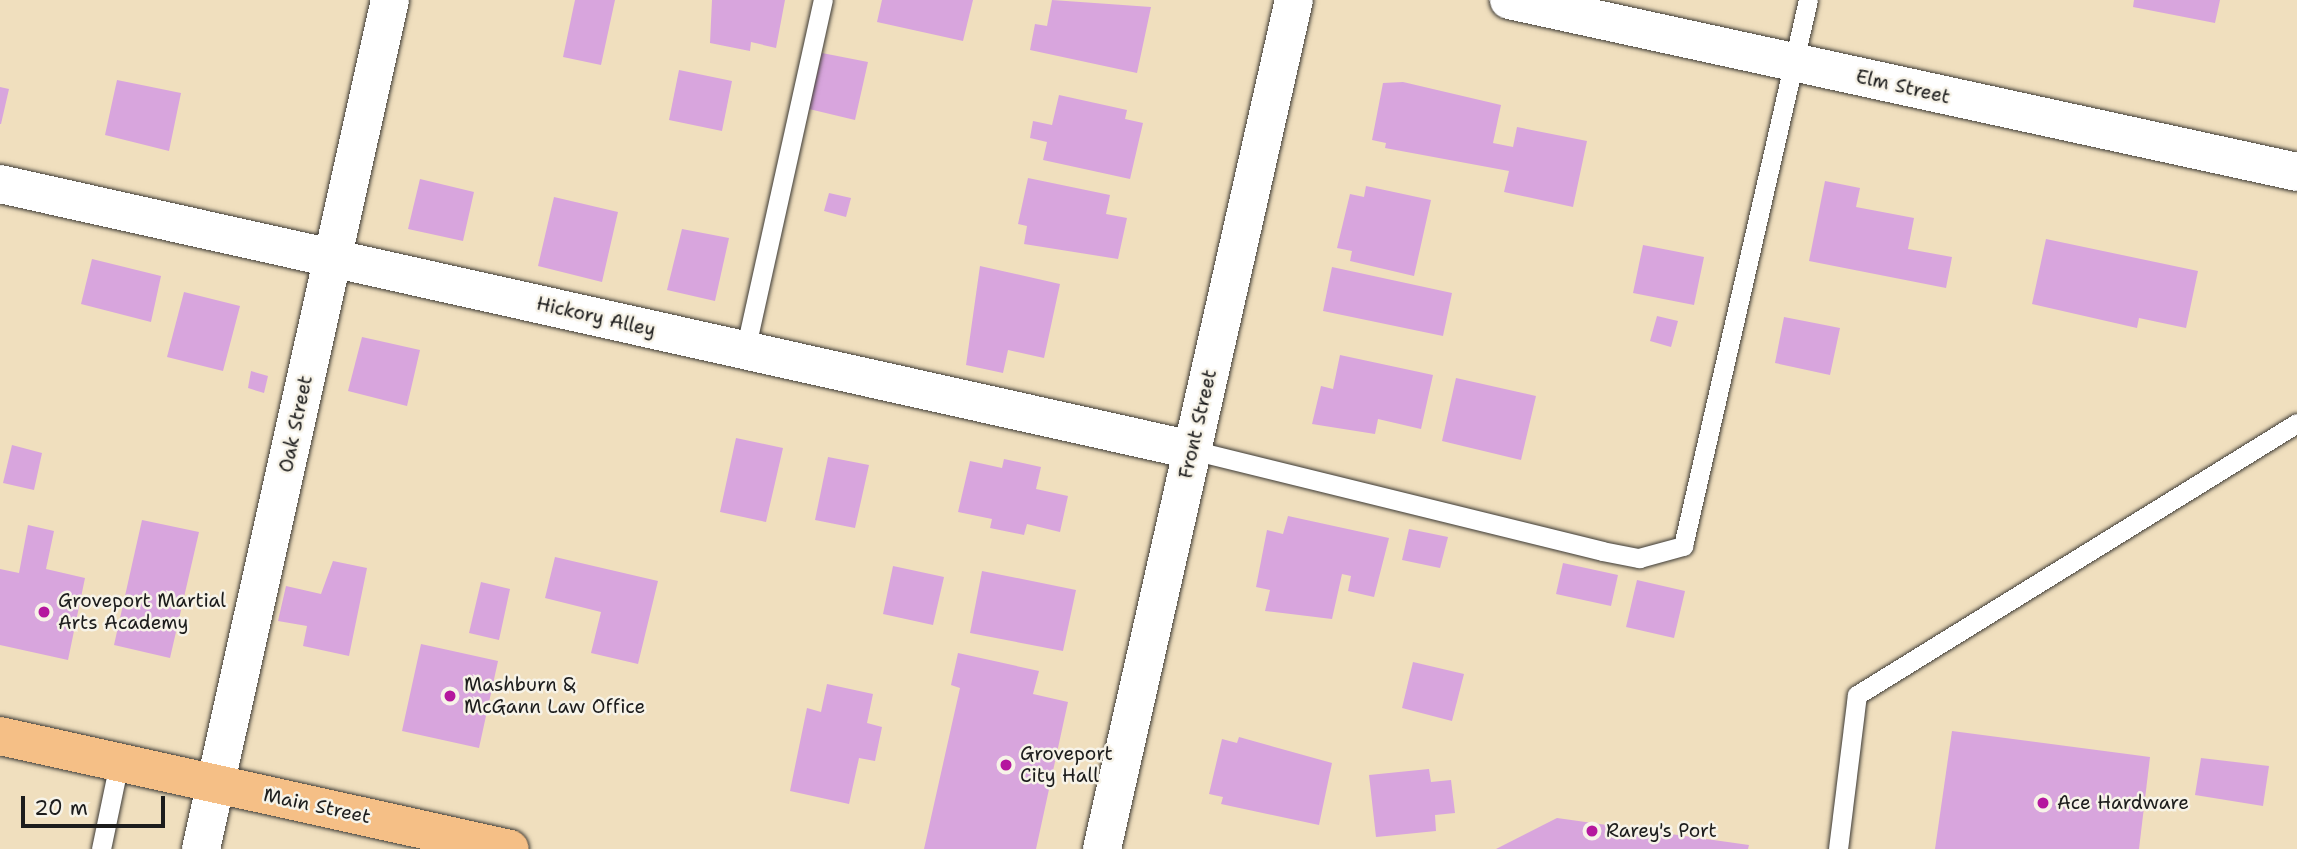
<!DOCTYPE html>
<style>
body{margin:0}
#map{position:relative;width:2297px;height:849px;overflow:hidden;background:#f0dfbe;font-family:"Shantell Sans",sans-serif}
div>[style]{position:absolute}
.building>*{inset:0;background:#d8a5dd}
.roads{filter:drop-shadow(0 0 2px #3c3934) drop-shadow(0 0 2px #3c3934)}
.service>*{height:19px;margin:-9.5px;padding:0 9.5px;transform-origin:9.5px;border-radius:9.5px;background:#fff}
.minor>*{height:38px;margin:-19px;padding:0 19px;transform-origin:19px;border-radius:19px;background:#fff}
.tertiary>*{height:38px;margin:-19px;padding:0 19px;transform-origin:19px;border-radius:19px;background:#fff}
.primary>*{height:38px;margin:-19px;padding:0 19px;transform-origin:19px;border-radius:19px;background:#f5bf86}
.dots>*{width:19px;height:19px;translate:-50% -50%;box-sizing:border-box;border:4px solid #f7f3e8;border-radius:50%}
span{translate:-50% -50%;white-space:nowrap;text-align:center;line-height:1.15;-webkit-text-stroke:5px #f7f3e8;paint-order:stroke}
.street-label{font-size:19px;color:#1c1c1c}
.poi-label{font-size:19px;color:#1c1c1c}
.left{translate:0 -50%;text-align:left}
.scale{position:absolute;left:21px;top:796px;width:144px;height:32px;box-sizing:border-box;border:4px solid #1c1c1c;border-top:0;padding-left:9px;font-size:21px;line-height:24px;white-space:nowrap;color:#1c1c1c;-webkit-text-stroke:5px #f7f3e8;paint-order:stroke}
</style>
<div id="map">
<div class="building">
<div style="clip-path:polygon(575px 0,615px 0,601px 65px,563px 57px)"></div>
<div style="clip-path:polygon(712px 0,785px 0,776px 48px,751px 42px,750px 51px,710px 43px)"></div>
<div style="clip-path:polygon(882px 0,973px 0,963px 41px,877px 22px)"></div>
<div style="clip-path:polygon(1052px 0,1151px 7px,1137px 73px,1030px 50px,1035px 24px,1047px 26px)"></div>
<div style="clip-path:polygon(2134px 0,2220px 0,2215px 23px,2133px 7px)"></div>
<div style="clip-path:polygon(822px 53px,868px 62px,855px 120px,809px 109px)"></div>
<div style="clip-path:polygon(679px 70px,732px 81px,722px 131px,669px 120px)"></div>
<div style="clip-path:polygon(117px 80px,181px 93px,169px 151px,105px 135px)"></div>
<div style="clip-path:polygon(1403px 82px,1501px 105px,1493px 143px,1513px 147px,1517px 127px,1587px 141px,1573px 207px,1504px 192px,1509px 171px,1385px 148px,1386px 143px,1372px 140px,1383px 83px)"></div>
<div style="clip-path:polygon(0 87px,9px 89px,1px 124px,0 124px)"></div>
<div style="clip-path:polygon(1059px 95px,1127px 110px,1125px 119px,1143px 123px,1130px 179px,1043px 160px,1047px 142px,1030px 138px,1033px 121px,1052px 125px)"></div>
<div style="clip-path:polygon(1028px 178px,1110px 195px,1106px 214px,1127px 218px,1118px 259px,1024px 244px,1027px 226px,1018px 224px)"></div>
<div style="clip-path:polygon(420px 179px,474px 192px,463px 241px,408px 229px)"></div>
<div style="clip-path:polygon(1825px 181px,1860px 188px,1856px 207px,1914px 218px,1908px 249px,1952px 257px,1946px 288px,1809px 261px)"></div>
<div style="clip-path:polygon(1366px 186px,1431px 200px,1414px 276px,1350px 261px,1352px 251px,1337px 248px,1350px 194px,1364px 197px)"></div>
<div style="clip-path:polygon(829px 193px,851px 198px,846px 217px,824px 211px)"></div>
<div style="clip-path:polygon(554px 197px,618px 212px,602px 282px,538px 266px)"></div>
<div style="clip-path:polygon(682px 229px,729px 238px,715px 301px,667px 290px)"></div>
<div style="clip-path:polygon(2046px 239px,2198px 271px,2186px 328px,2139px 318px,2137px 328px,2032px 304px)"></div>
<div style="clip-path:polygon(1643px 245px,1704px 257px,1694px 305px,1633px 293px)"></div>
<div style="clip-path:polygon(92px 259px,161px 276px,151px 322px,81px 304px)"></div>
<div style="clip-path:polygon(980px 266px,1060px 284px,1044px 358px,1008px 350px,1003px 373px,966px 365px)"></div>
<div style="clip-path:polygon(1332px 267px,1452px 293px,1443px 336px,1323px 311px)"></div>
<div style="clip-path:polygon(184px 292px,240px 306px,223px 371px,167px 357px)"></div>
<div style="clip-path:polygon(1657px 316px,1678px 321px,1671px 347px,1650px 341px)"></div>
<div style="clip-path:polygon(1784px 317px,1840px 328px,1830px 375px,1775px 363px)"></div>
<div style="clip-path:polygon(362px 337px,420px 350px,407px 406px,348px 391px)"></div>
<div style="clip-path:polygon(1340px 355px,1433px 375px,1421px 429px,1378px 419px,1375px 434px,1312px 424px,1321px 386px,1333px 389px)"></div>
<div style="clip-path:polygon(251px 371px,268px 376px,264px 393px,248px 388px)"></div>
<div style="clip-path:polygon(1456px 378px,1536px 396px,1521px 460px,1442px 441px)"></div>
<div style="clip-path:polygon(736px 438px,783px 448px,766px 522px,720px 512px)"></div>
<div style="clip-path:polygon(12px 445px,42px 453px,34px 490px,3px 483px)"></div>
<div style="clip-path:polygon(828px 457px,869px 465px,855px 528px,815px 520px)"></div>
<div style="clip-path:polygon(1004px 459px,1041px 467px,1036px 489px,1068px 496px,1060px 532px,1027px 524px,1024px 535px,990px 528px,992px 519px,958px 512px,970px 461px,1002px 468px)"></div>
<div style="clip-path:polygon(1288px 516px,1389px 538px,1374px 597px,1348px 591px,1351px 576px,1342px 574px,1332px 619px,1265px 611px,1270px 590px,1256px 587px,1267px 530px,1283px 534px)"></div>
<div style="clip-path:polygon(142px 520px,199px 532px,170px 658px,114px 645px)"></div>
<div style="clip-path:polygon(28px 525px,54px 531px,46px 569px,85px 578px,68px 660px,0 645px,0 569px,19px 573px)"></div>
<div style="clip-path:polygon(1409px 529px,1448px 537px,1440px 568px,1402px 560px)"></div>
<div style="clip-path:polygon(555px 557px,658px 581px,638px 664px,591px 653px,601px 612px,545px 598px)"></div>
<div style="clip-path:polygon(333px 561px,367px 568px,349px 656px,303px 646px,307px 626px,278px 621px,286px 586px,321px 594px)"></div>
<div style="clip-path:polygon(1563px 563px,1618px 575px,1611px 606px,1556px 594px)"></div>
<div style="clip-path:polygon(893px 566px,944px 577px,933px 625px,883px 614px)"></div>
<div style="clip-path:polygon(982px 571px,1076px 590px,1063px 651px,970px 633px)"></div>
<div style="clip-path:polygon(1637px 580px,1685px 591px,1674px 638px,1626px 627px)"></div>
<div style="clip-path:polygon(481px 582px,510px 589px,499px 640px,469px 633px)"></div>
<div style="clip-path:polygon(421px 644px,498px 661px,479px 748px,402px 731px)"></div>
<div style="clip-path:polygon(958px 653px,1039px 671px,1033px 694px,1068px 702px,1036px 849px,924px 849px,960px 688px,951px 685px)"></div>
<div style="clip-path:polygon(1413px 662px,1464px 674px,1452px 721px,1402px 708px)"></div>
<div style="clip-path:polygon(827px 684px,873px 694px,867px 723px,882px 727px,875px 761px,859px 758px,849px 804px,790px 791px,807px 708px,821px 712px)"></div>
<div style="clip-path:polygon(1952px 731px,2150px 757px,2139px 849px,1935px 849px)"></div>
<div style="clip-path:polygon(1239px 737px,1332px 763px,1319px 825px,1221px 804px,1223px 797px,1209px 794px,1222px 739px,1237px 743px)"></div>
<div style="clip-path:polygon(2201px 758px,2269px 766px,2263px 806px,2195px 795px)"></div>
<div style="clip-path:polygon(1429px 769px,1431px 782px,1451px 780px,1455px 813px,1435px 815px,1436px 831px,1376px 837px,1369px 775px)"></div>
<div style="clip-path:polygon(1557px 818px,1749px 845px,1748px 849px,1496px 849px)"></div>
</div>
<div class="roads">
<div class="service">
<div style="left:745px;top:351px;width:360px;rotate:-77.5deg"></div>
<div style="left:1192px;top:450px;width:422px;rotate:13.8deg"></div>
<div style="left:1602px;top:551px;width:38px;rotate:11deg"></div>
<div style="left:1639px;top:558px;width:46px;rotate:-15.3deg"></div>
<div style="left:1683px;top:546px;width:560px;rotate:-77.11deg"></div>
<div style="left:101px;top:849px;width:88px;rotate:-78.2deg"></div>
<div style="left:1838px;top:849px;width:155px;rotate:-83deg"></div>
<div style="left:1857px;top:695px;width:517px;rotate:-31.72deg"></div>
</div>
<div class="minor">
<div style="left:1509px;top:0;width:807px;rotate:12.31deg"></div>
<div style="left:0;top:184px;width:1221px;rotate:12.58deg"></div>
<div style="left:201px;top:849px;width:870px;rotate:-77.45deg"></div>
</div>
<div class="tertiary">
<div style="left:1102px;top:849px;width:870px;rotate:-77.26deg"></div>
</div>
<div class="primary">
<div style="left:0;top:736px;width:522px;rotate:12.49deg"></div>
</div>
</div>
<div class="dots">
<div style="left:44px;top:612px;background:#b5179e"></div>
<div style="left:450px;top:696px;background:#b5179e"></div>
<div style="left:1006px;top:765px;background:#b5179e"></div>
<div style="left:2043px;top:803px;background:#b5179e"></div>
<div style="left:1592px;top:831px;background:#b5179e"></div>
</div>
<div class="street-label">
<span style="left:1903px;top:87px;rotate:13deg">Elm Street</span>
<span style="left:596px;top:317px;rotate:13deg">Hickory Alley</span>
<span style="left:296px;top:424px;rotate:-78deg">Oak Street</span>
<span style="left:1198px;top:424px;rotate:-77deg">Front Street</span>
<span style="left:317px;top:806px;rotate:12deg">Main Street</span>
</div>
<div class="poi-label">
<span class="left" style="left:58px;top:612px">Groveport Martial<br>Arts Academy</span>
<span class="left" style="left:464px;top:696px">Mashburn &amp;<br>McGann Law Office</span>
<span class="left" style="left:1020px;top:765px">Groveport<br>City Hall</span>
<span class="left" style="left:2057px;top:803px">Ace Hardware</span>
<span class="left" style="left:1606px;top:831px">Rarey's Port</span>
</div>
<div class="scale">20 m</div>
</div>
